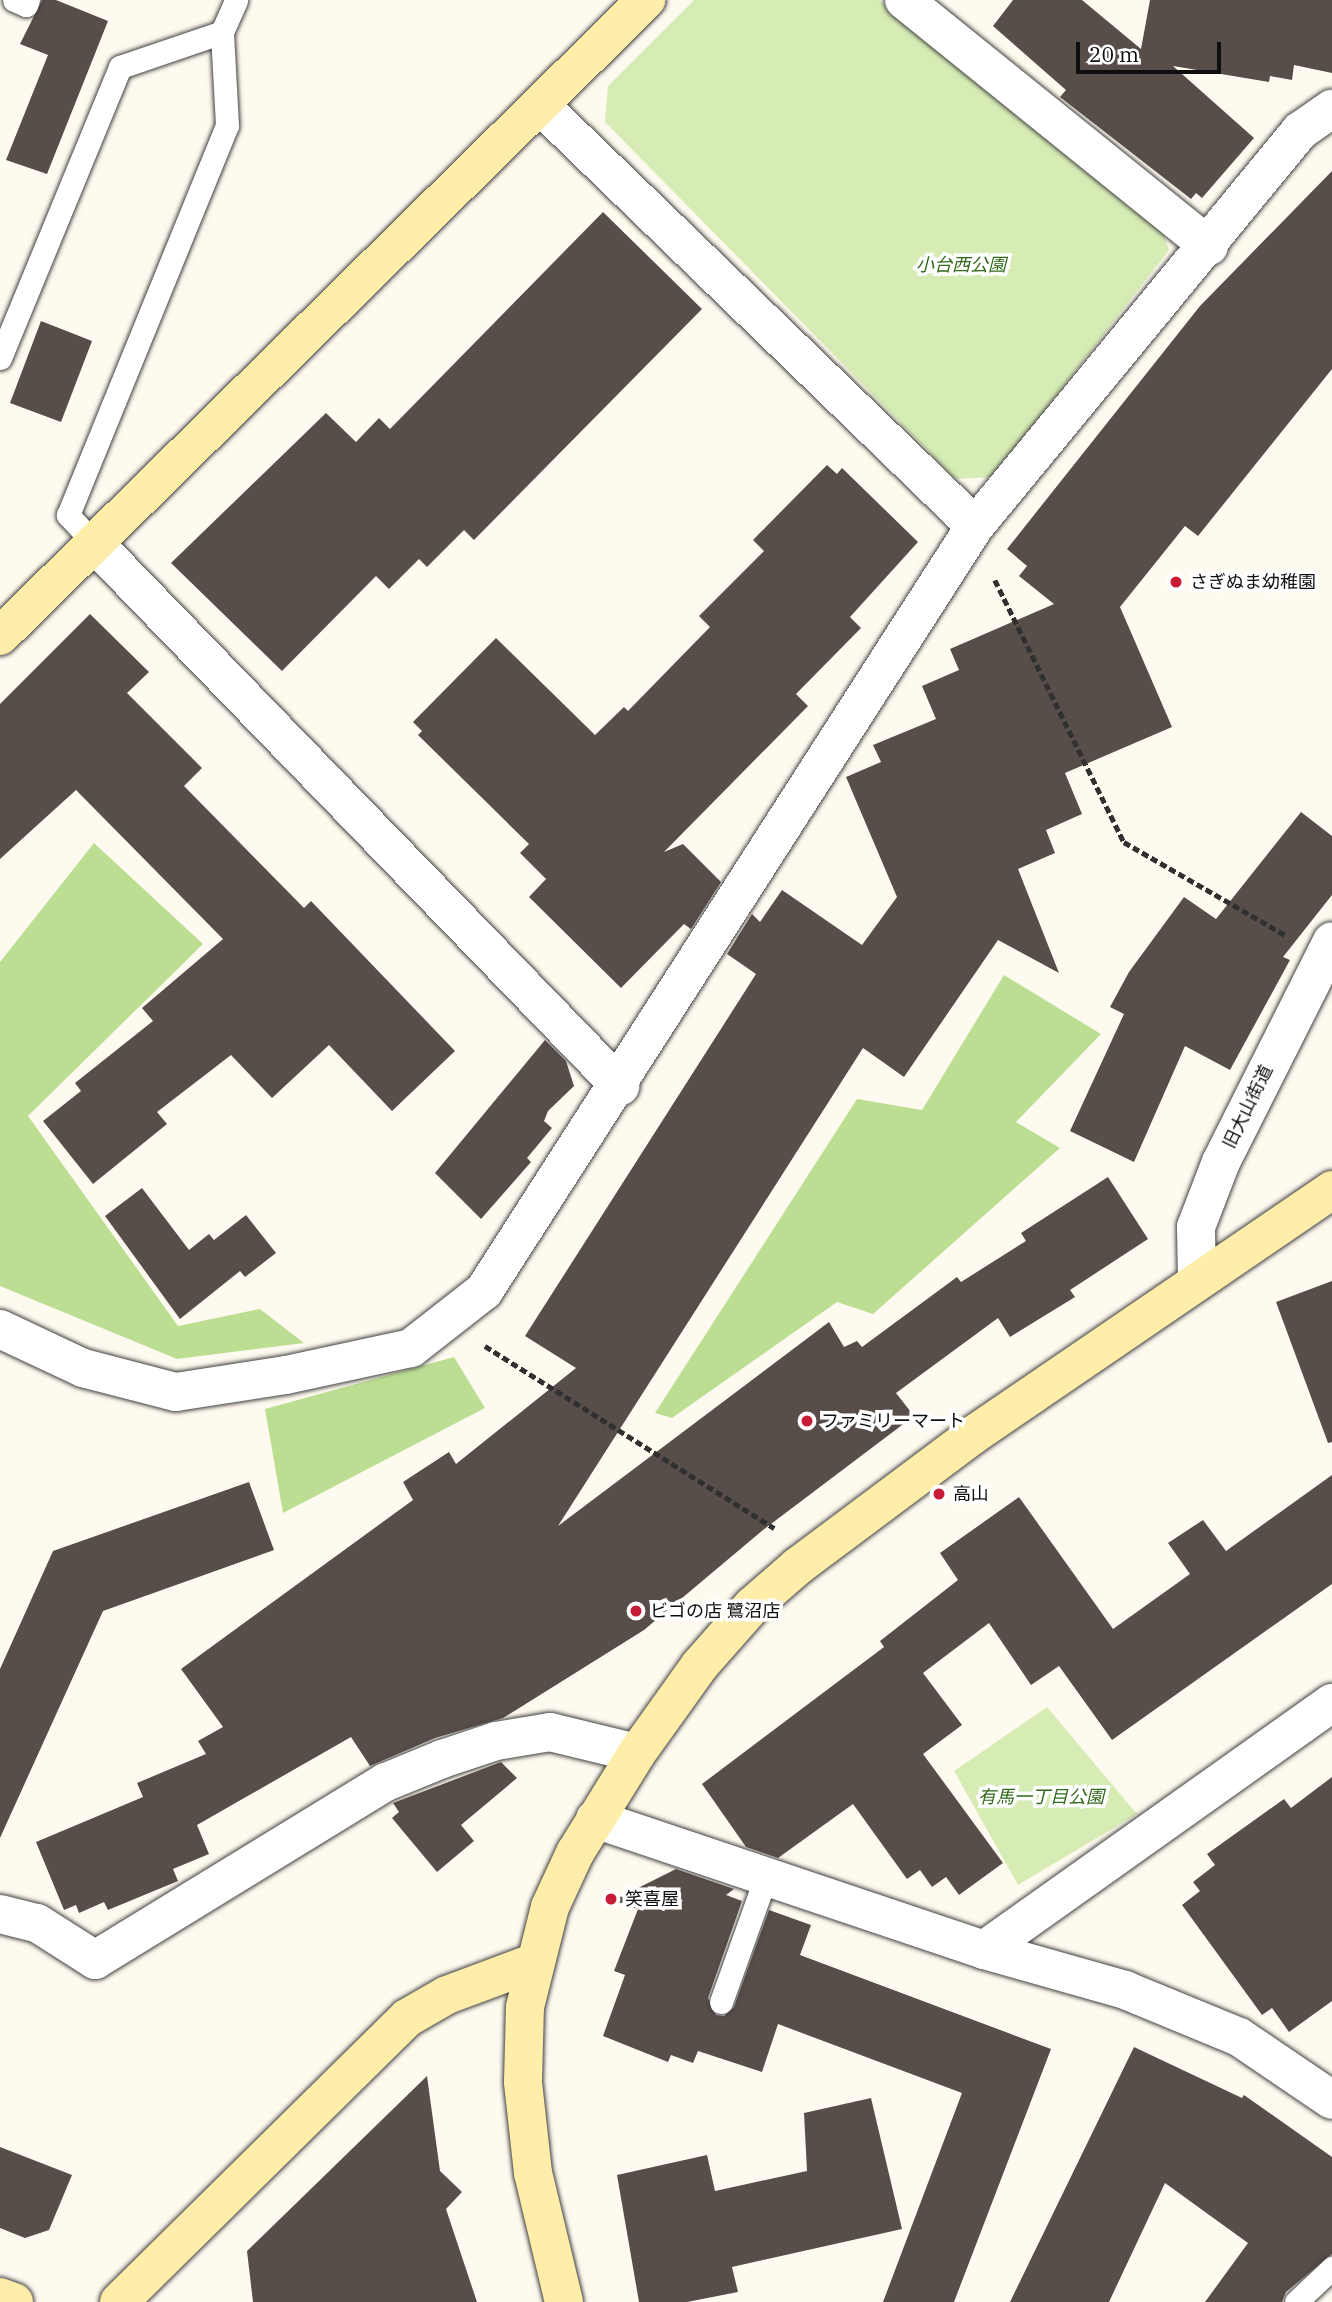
<!DOCTYPE html>
<meta charset="utf-8">
<style>
body{margin:0}
#map{position:relative;width:1332px;height:2302px;overflow:hidden;background:#fffaef;font-family:"IBM Plex Serif","Noto Sans JP",serif}
div>[style]{position:absolute}
.green>*{inset:0;background:#d7ecb5}
.forest>*{inset:0;background:#bcde93}
.building>*{inset:0;background:#574d49}
.path>*{height:4.5px;margin-top:-2.25px;transform-origin:0;background:repeating-linear-gradient(90deg,#303030 0 7px,transparent 0 10.5px)}
.roads{filter:drop-shadow(0 0 2px #414141) drop-shadow(0 0 2px #414141)}
.lane>*{height:23px;margin:-11.5px;padding:0 11.5px;transform-origin:11.5px;border-radius:11.5px;background:#fff}
.street>*{height:38px;margin:-19px;padding:0 19px;transform-origin:19px;border-radius:19px;background:#fff}
.secondary>*{height:38px;margin:-19px;padding:0 19px;transform-origin:19px;border-radius:19px;background:#ffedaa}
.dots>*{width:19px;height:19px;translate:-50% -50%;box-sizing:border-box;border:4px solid #fff;border-radius:50%}
span{translate:-50% -50%;white-space:nowrap;text-align:center;line-height:1.15;-webkit-text-stroke:7px #fff;paint-order:stroke}
.park-label{font-size:18px;color:#326a19;font-style:italic}
.poi-label{font-size:18px;color:#0e0e0e}
.left{translate:0 -50%;text-align:left}
.street-label{font-size:18px;color:#0e0e0e}
.scale{position:absolute;left:1076px;top:42px;width:145px;height:32px;box-sizing:border-box;border:4px solid #0e0e0e;border-top:0;padding-left:9px;font-size:21px;line-height:24px;white-space:nowrap;color:#0e0e0e;-webkit-text-stroke:5px #fff;paint-order:stroke}
</style>
<div id="map">
<div class="green">
<div style="clip-path:polygon(694px 0,879px 0,1160px 225px,1169px 250px,993px 477px,956px 479px,605px 122px,608px 86px)"></div>
<div style="clip-path:polygon(1047px 1707px,1137px 1814px,1018px 1885px,954px 1771px)"></div>
</div>
<div class="forest">
<div style="clip-path:polygon(94px 843px,203px 944px,28px 1116px,178px 1326px,260px 1309px,304px 1343px,177px 1359px,0 1286px,0 962px)"></div>
<div style="clip-path:polygon(1004px 975px,1101px 1034px,1016px 1122px,1060px 1148px,873px 1314px,837px 1302px,672px 1418px,655px 1413px,857px 1099px,922px 1110px)"></div>
<div style="clip-path:polygon(454px 1357px,485px 1408px,283px 1513px,265px 1409px)"></div>
</div>
<div class="building">
<div style="clip-path:polygon(42px 0,56px 0,108px 21px,47px 174px,6px 160px,48px 55px,20px 44px)"></div>
<div style="clip-path:polygon(1013px 0,1082px 0,1141px 49px,1150px 0,1332px 0,1332px 73px,1294px 65px,1292px 80px,1270px 76px,1269px 82px,1173px 66px,1254px 138px,1202px 198px,1196px 193px,1191px 199px,1060px 97px,1066px 90px,993px 26px)"></div>
<div style="clip-path:polygon(1332px 171px,1332px 369px,1198px 536px,1185px 526px,1120px 607px,1172px 727px,1065px 773px,1082px 814px,1046px 830px,1055px 853px,1018px 869px,1059px 973px,998px 940px,904px 1077px,863px 1048px,558px 1526px,829px 1322px,844px 1347px,857px 1341px,862px 1347px,957px 1277px,961px 1282px,1026px 1241px,1021px 1233px,1108px 1177px,1148px 1239px,1070px 1290px,1075px 1297px,1010px 1337px,998px 1318px,896px 1393px,914px 1416px,763px 1530px,644px 1630px,503px 1718px,435px 1738px,370px 1766px,351px 1737px,197px 1825px,209px 1854px,173px 1869px,178px 1881px,108px 1910px,104px 1902px,79px 1913px,76px 1905px,64px 1910px,36px 1842px,143px 1797px,137px 1783px,206px 1754px,198px 1741px,223px 1727px,181px 1669px,413px 1500px,403px 1482px,449px 1452px,456px 1464px,576px 1368px,525px 1336px,756px 974px,727px 954px,752px 914px,760px 922px,782px 890px,862px 945px,897px 897px,846px 777px,881px 762px,873px 745px,936px 719px,922px 686px,959px 670px,950px 649px,1054px 604px,1019px 576px,1027px 566px,1007px 549px,1200px 306px)"></div>
<div style="clip-path:polygon(603px 212px,702px 309px,474px 540px,464px 530px,427px 567px,419px 559px,389px 589px,376px 576px,282px 671px,171px 563px,326px 413px,356px 442px,379px 418px,390px 429px)"></div>
<div style="clip-path:polygon(41px 321px,92px 341px,61px 422px,10px 403px)"></div>
<div style="clip-path:polygon(827px 465px,837px 474px,842px 468px,918px 542px,850px 617px,861px 628px,796px 694px,808px 706px,664px 852px,683px 844px,721px 882px,691px 929px,684px 924px,621px 988px,529px 897px,546px 879px,520px 853px,529px 844px,418px 735px,422px 731px,413px 722px,496px 638px,595px 735px,624px 707px,628px 711px,710px 627px,699px 616px,764px 551px,753px 540px)"></div>
<div style="clip-path:polygon(90px 614px,149px 672px,127px 693px,202px 768px,184px 786px,304px 908px,311px 901px,455px 1051px,392px 1111px,329px 1045px,272px 1098px,231px 1055px,157px 1112px,167px 1124px,93px 1184px,43px 1121px,81px 1091px,75px 1083px,153px 1021px,142px 1008px,223px 939px,76px 790px,0 859px,0 704px)"></div>
<div style="clip-path:polygon(1301px 812px,1332px 836px,1332px 895px,1283px 957px,1290px 960px,1230px 1070px,1185px 1046px,1134px 1162px,1070px 1131px,1124px 1014px,1110px 1007px,1129px 972px,1184px 897px,1216px 919px)"></div>
<div style="clip-path:polygon(545px 1040px,566px 1061px,574px 1086px,548px 1111px,544px 1121px,552px 1128px,527px 1158px,531px 1162px,481px 1219px,435px 1173px)"></div>
<div style="clip-path:polygon(142px 1188px,189px 1250px,209px 1234px,214px 1240px,246px 1215px,276px 1253px,245px 1277px,240px 1271px,180px 1319px,105px 1216px)"></div>
<div style="clip-path:polygon(1332px 1281px,1332px 1442px,1328px 1443px,1276px 1302px)"></div>
<div style="clip-path:polygon(1332px 1475px,1332px 1584px,1112px 1740px,1059px 1666px,1031px 1685px,989px 1623px,923px 1673px,962px 1725px,923px 1754px,1003px 1863px,959px 1895px,946px 1877px,932px 1887px,920px 1870px,907px 1879px,853px 1804px,778px 1858px,746px 1847px,702px 1784px,884px 1647px,880px 1641px,958px 1580px,940px 1553px,1019px 1497px,1113px 1629px,1190px 1574px,1168px 1543px,1203px 1520px,1226px 1551px)"></div>
<div style="clip-path:polygon(249px 1482px,274px 1550px,103px 1611px,0 1838px,0 1669px,53px 1551px)"></div>
<div style="clip-path:polygon(501px 1762px,517px 1778px,461px 1825px,474px 1841px,437px 1872px,392px 1818px,399px 1812px,393px 1803px)"></div>
<div style="clip-path:polygon(1332px 1777px,1332px 2001px,1289px 2032px,1272px 2008px,1262px 2015px,1182px 1905px,1200px 1891px,1193px 1882px,1215px 1865px,1207px 1854px,1284px 1799px,1291px 1808px)"></div>
<div style="clip-path:polygon(676px 1869px,734px 1889px,726px 1895px,742px 1901px,708px 1998px,716px 2015px,724px 2016px,734px 2007px,769px 1910px,811px 1925px,800px 1955px,1051px 2049px,954px 2302px,883px 2302px,962px 2093px,778px 2024px,762px 2072px,698px 2051px,693px 2063px,671px 2055px,668px 2062px,603px 2036px,625px 1975px,614px 1971px,638px 1909px,612px 1901px)"></div>
<div style="clip-path:polygon(1134px 2047px,1242px 2098px,1244px 2095px,1332px 2157px,1332px 2254px,1286px 2292px,1282px 2302px,1205px 2302px,1248px 2243px,1165px 2183px,1109px 2302px,1010px 2302px)"></div>
<div style="clip-path:polygon(427px 2076px,440px 2171px,462px 2192px,446px 2209px,477px 2302px,253px 2302px,247px 2251px)"></div>
<div style="clip-path:polygon(871px 2098px,902px 2229px,732px 2267px,738px 2292px,687px 2302px,639px 2302px,617px 2175px,707px 2155px,715px 2191px,807px 2171px,804px 2113px)"></div>
<div style="clip-path:polygon(0 2147px,72px 2175px,49px 2230px,25px 2238px,0 2228px)"></div>
</div>
<div class="path">
<div style="left:995px;top:580px;width:292px;rotate:63.8deg"></div>
<div style="left:1124px;top:842px;width:186px;rotate:30deg"></div>
<div style="left:485px;top:1346px;width:342px;rotate:32.2deg"></div>
</div>
<div class="roads">
<div class="lane">
<div style="left:14px;top:0;width:13px;rotate:23deg"></div>
<div style="left:26px;top:5px;width:5px;rotate:-68deg"></div>
<div style="left:0;top:358px;width:315px;rotate:-67.6deg"></div>
<div style="left:120px;top:67px;width:108px;rotate:-18.9deg"></div>
<div style="left:222px;top:32px;width:35px;rotate:-66deg"></div>
<div style="left:95px;top:544px;width:40px;rotate:-133deg"></div>
<div style="left:68px;top:515px;width:421px;rotate:-67.8deg"></div>
<div style="left:227px;top:125px;width:93px;rotate:-93.1deg"></div>
<div style="left:721px;top:2002px;width:134px;rotate:-70.3deg"></div>
<div style="left:1296px;top:2302px;width:50px;rotate:-43.4deg"></div>
</div>
<div class="street">
<div style="left:904px;top:0;width:392px;rotate:38.9deg"></div>
<div style="left:540px;top:105px;width:605px;rotate:44.06deg"></div>
<div style="left:95px;top:544px;width:755px;rotate:45.91deg"></div>
<div style="left:1197px;top:1281px;width:54px;rotate:-91.1deg"></div>
<div style="left:1196px;top:1227px;width:70px;rotate:-69deg"></div>
<div style="left:1221px;top:1162px;width:247px;rotate:-63.3deg"></div>
<div style="left:0;top:1329px;width:92px;rotate:25.2deg"></div>
<div style="left:83px;top:1368px;width:96px;rotate:14.5deg"></div>
<div style="left:176px;top:1392px;width:111px;rotate:-8.8deg"></div>
<div style="left:286px;top:1375px;width:128px;rotate:-12.2deg"></div>
<div style="left:411px;top:1348px;width:93px;rotate:-38deg"></div>
<div style="left:484px;top:1291px;width:909px;rotate:-57.31deg"></div>
<div style="left:975px;top:526px;width:512px;rotate:-50.55deg"></div>
<div style="left:1300px;top:131px;width:39px;rotate:-35deg"></div>
<div style="left:595px;top:1819px;width:410px;rotate:18.6deg"></div>
<div style="left:984px;top:1950px;width:147px;rotate:15.8deg"></div>
<div style="left:1125px;top:1990px;width:123px;rotate:22.4deg"></div>
<div style="left:1239px;top:2037px;width:112px;rotate:34.1deg"></div>
<div style="left:0;top:1914px;width:38px;rotate:14deg"></div>
<div style="left:37px;top:1923px;width:69px;rotate:32.5deg"></div>
<div style="left:95px;top:1960px;width:341px;rotate:-31.5deg"></div>
<div style="left:386px;top:1782px;width:61px;rotate:-22.3deg"></div>
<div style="left:442px;top:1759px;width:57px;rotate:-18.4deg"></div>
<div style="left:496px;top:1741px;width:55px;rotate:-9.5deg"></div>
<div style="left:550px;top:1732px;width:89px;rotate:13.6deg"></div>
<div style="left:984px;top:1950px;width:427px;rotate:-35.4deg"></div>
</div>
<div class="secondary">
<div style="left:0;top:636px;width:907px;rotate:-44.55deg"></div>
<div style="left:0;top:2297px;width:15px;rotate:20deg"></div>
<div style="left:119px;top:2302px;width:404px;rotate:-44.6deg"></div>
<div style="left:407px;top:2018px;width:46px;rotate:-29.9deg"></div>
<div style="left:447px;top:1995px;width:92px;rotate:-20.4deg"></div>
<div style="left:564px;top:2302px;width:133px;rotate:-103.5deg"></div>
<div style="left:533px;top:2173px;width:92px;rotate:-96.3deg"></div>
<div style="left:523px;top:2082px;width:75px;rotate:-88.5deg"></div>
<div style="left:525px;top:2007px;width:103px;rotate:-76deg"></div>
<div style="left:550px;top:1907px;width:60px;rotate:-65.2deg"></div>
<div style="left:575px;top:1853px;width:118px;rotate:-58.2deg"></div>
<div style="left:637px;top:1753px;width:108px;rotate:-54.4deg"></div>
<div style="left:700px;top:1665px;width:79px;rotate:-48.6deg"></div>
<div style="left:752px;top:1606px;width:61px;rotate:-41deg"></div>
<div style="left:798px;top:1566px;width:219px;rotate:-36.8deg"></div>
<div style="left:973px;top:1435px;width:435px;rotate:-34.3deg"></div>
</div>
</div>
<div class="dots">
<div style="left:1176px;top:582px;background:#c81c35"></div>
<div style="left:807px;top:1421px;background:#c81c35"></div>
<div style="left:939px;top:1494px;background:#c81c35"></div>
<div style="left:636px;top:1611px;background:#c81c35"></div>
<div style="left:611px;top:1899px;background:#c81c35"></div>
</div>
<div class="park-label">
<span style="left:961px;top:265px">小台西公園</span>
<span style="left:1041px;top:1797px">有馬一丁目公園</span>
</div>
<div class="poi-label">
<span class="left" style="left:1190px;top:582px">さぎぬま幼稚園</span>
<span class="left" style="left:821px;top:1421px">ファミリーマート</span>
<span class="left" style="left:953px;top:1494px">高山</span>
<span class="left" style="left:650px;top:1611px">ビゴの店 鷺沼店</span>
<span class="left" style="left:625px;top:1899px">笑喜屋</span>
</div>
<div class="street-label">
<span style="left:1248px;top:1107px;rotate:-64deg">旧大山街道</span>
</div>
<div class="scale">20 m</div>
</div>
